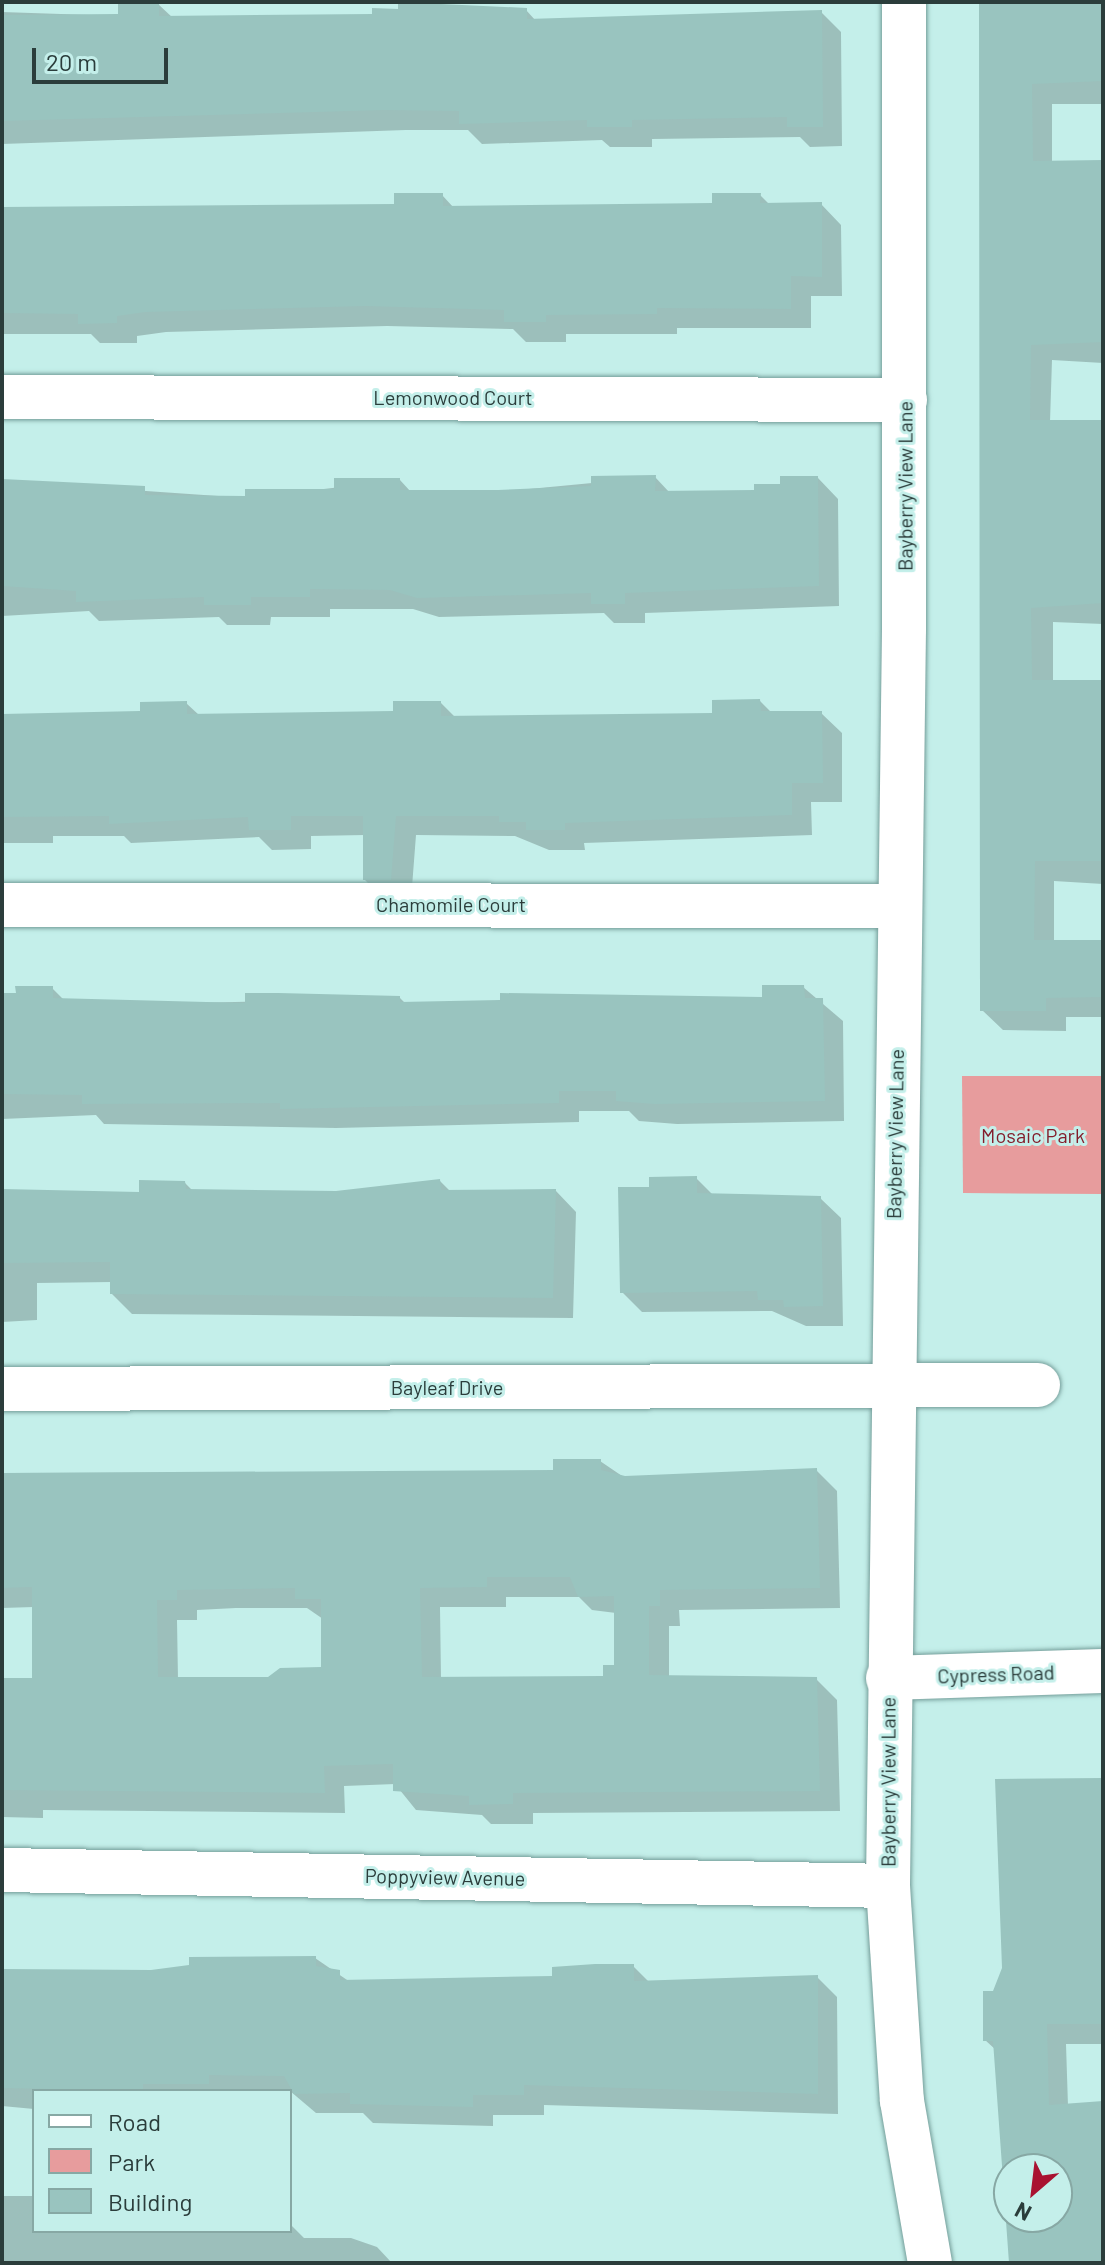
<!DOCTYPE html>
<style>
body{margin:0}
#map{position:relative;width:1105px;height:2265px;overflow:hidden;background:#c4efea;font-family:Barlow,sans-serif}
div>[style]{position:absolute}
.green>*{inset:0;background:#e79c9d}
.shadow>*{inset:0;background:#0003}
.building>*{inset:0;background:#99c4bf}
.roads{filter:drop-shadow(0 0 2px #759e9a) drop-shadow(0 0 2px #759e9a)}
.minor>*{height:44px;margin:-22px;padding:0 22px;transform-origin:22px;border-radius:22px;background:#fff}
span{translate:-50% -50%;white-space:nowrap;text-align:center;line-height:1.15;-webkit-text-stroke:6px #c4efea;paint-order:stroke}
.street-label{font-size:20px;color:#2b3d3b}
.park-label{font-size:20px;color:#831d2b}
.frame{position:absolute;inset:0;border:4px solid #2b3d3b;pointer-events:none}
.legend{position:absolute;left:32px;top:2089px;width:260px;height:144px;box-sizing:border-box;background:#c4efea;border:2px solid #87a8a4;margin:0;padding:10px 14px;list-style:none;font-size:24px;color:#2b3d3b}
.legend li{display:flex;align-items:center;gap:16px;height:40px}
.legend b{width:40px;border:2px solid #87a8a4}
.north{position:absolute;left:993px;top:2153px;width:80px;height:80px;box-sizing:border-box;background:#c4efea;border:2px solid #87a8a4;border-radius:50%;rotate:208deg;font-size:22px;font-weight:700;line-height:32px;text-align:center;color:#2b3d3b}
.north::after{content:'';display:block;margin:auto;width:28px;height:36px;background:#a91231;clip-path:polygon(50% 0,100% 100%,50% 72%,0 100%)}
.scale{position:absolute;left:32px;top:48px;width:136px;height:36px;box-sizing:border-box;border:4px solid #2b3d3b;border-top:0;padding-left:10px;font-size:24px;line-height:28px;white-space:nowrap;color:#2b3d3b;-webkit-text-stroke:6px #c4efea;paint-order:stroke}
</style>
<div id="map">
<div class="green">
<div style="clip-path:polygon(962px 1076px,1103px 1076px,1103px 1194px,963px 1193px)"></div>
</div>
<div class="shadow">
<div style="clip-path:polygon(400px 2px,526px 10px,536px 21px,821px 12px,841px 32px,842px 146px,810px 147px,800px 137px,652px 139px,652px 147px,610px 147px,602px 140px,482px 144px,468px 130px,406px 130px,2px 144px,2px 12px,120px 16px,158px 4px,173px 18px,374px 16px,400px 11px)"></div>
<div style="clip-path:polygon(981px 2px,1103px 2px,1103px 104px,1052px 104px,1052px 163px,1103px 162px,1103px 363px,1052px 360px,1050px 422px,1103px 422px,1103px 624px,1053px 622px,1053px 682px,1103px 682px,1103px 884px,1054px 881px,1054px 942px,1103px 942px,1103px 1017px,1066px 1017px,1066px 1031px,1003px 1030px,982px 1010px)"></div>
<div style="clip-path:polygon(442px 195px,454px 208px,714px 205px,760px 195px,770px 205px,821px 204px,841px 225px,842px 296px,811px 296px,811px 328px,677px 328px,677px 334px,566px 334px,566px 342px,526px 342px,513px 329px,387px 326px,166px 332px,137px 336px,137px 343px,100px 343px,91px 334px,2px 334px,2px 208px,396px 206px)"></div>
<div style="clip-path:polygon(655px 477px,670px 493px,756px 492px,818px 478px,838px 499px,839px 606px,645px 613px,645px 623px,614px 623px,604px 613px,439px 617px,413px 609px,330px 609px,330px 617px,271px 617px,270px 625px,227px 625px,219px 617px,99px 621px,89px 611px,2px 616px,2px 481px,247px 498px,400px 480px,411px 492px,498px 492px)"></div>
<div style="clip-path:polygon(760px 701px,772px 713px,821px 713px,842px 733px,842px 802px,811px 802px,812px 835px,584px 843px,585px 850px,549px 850px,515px 836px,416px 835px,411px 900px,385px 900px,365px 880px,365px 835px,311px 836px,311px 849px,272px 850px,259px 837px,131px 843px,124px 836px,53px 836px,53px 843px,2px 843px,2px 716px,142px 713px,186px 703px,199px 715px,395px 713px,441px 703px,456px 718px,714px 715px)"></div>
<div style="clip-path:polygon(803px 987px,843px 1021px,844px 1121px,677px 1124px,639px 1121px,629px 1111px,579px 1111px,579px 1122px,336px 1128px,104px 1124px,96px 1115px,2px 1119px,2px 995px,52px 988px,63px 999px,150px 1004px,400px 998px,406px 1004px,764px 999px)"></div>
<div style="clip-path:polygon(696px 1178px,713px 1195px,820px 1198px,841px 1218px,843px 1326px,806px 1326px,772px 1311px,642px 1312px,622px 1292px,651px 1189px)"></div>
<div style="clip-path:polygon(440px 1181px,451px 1192px,556px 1191px,576px 1212px,573px 1318px,132px 1314px,112px 1294px,112px 1282px,37px 1283px,37px 1320px,2px 1322px,2px 1192px,141px 1194px,185px 1183px,194px 1192px,336px 1193px)"></div>
<div style="clip-path:polygon(evenodd,600px 1461px,625px 1478px,816px 1470px,837px 1491px,840px 1608px,679px 1610px,680px 1626px,669px 1626px,669px 1677px,816px 1679px,837px 1700px,840px 1811px,533px 1813px,533px 1824px,491px 1824px,482px 1815px,416px 1810px,395px 1784px,344px 1786px,345px 1813px,43px 1810px,43px 1818px,2px 1817px,2px 1680px,34px 1680px,34px 1607px,2px 1608px,2px 1473px,555px 1472px,600px 1461px,506px 1597px,579px 1597px,592px 1610px,616px 1613px,616px 1667px,605px 1678px,441px 1679px,440px 1607px,506px 1607px,506px 1597px,600px 1461px,236px 1608px,307px 1608px,323px 1619px,323px 1669px,269px 1679px,178px 1679px,177px 1620px,197px 1620px,197px 1610px,236px 1608px)"></div>
<div style="clip-path:polygon(evenodd,1103px 1780px,1103px 2044px,1066px 2044px,1068px 2106px,1103px 2103px,1103px 2263px,1072px 2263px,1009px 2232px,996px 2050px,985px 2040px,995px 1993px,1103px 1780px,1009px 2169px,1057px 2169px,1057px 2217px,1009px 2217px,1009px 2169px)"></div>
<div style="clip-path:polygon(315px 1958px,350px 1982px,554px 1978px,633px 1966px,650px 1983px,817px 1977px,837px 1997px,838px 2114px,544px 2105px,544px 2115px,493px 2115px,493px 2126px,373px 2123px,363px 2113px,316px 2113px,290px 2091px,34px 2091px,34px 2109px,2px 2106px,2px 1975px,151px 1972px)"></div>
<div style="clip-path:polygon(2px 2196px,34px 2196px,34px 2231px,290px 2231px,290px 2224px,304px 2238px,351px 2238px,377px 2247px,392px 2263px,2px 2263px)"></div>
</div>
<div class="building">
<div style="clip-path:polygon(118px 2px,159px 2px,159px 16px,372px 14px,372px 8px,398px 9px,398px 2px,527px 8px,527px 19px,822px 10px,823px 127px,787px 127px,787px 117px,632px 120px,632px 127px,587px 127px,587px 120px,459px 124px,459px 111px,384px 110px,2px 121px,2px 15px,118px 14px)"></div>
<div style="clip-path:polygon(979px 2px,1103px 2px,1103px 81px,1032px 84px,1033px 161px,1103px 160px,1103px 342px,1031px 345px,1030px 420px,1103px 420px,1103px 603px,1031px 608px,1032px 680px,1103px 680px,1103px 861px,1035px 861px,1034px 940px,1103px 940px,1103px 997px,1046px 998px,1046px 1011px,980px 1011px)"></div>
<div style="clip-path:polygon(394px 193px,443px 193px,443px 206px,712px 203px,712px 193px,761px 193px,760px 203px,822px 202px,822px 277px,791px 276px,791px 309px,657px 308px,657px 314px,546px 315px,546px 322px,504px 322px,504px 310px,365px 306px,145px 312px,117px 316px,117px 323px,78px 324px,78px 314px,2px 313px,2px 207px,394px 204px)"></div>
<div style="clip-path:polygon(656px 475px,655px 491px,754px 490px,754px 484px,780px 484px,780px 476px,818px 476px,819px 586px,625px 593px,625px 604px,591px 604px,591px 593px,417px 598px,390px 590px,310px 589px,310px 597px,251px 597px,251px 605px,204px 605px,204px 597px,76px 602px,76px 591px,2px 586px,2px 479px,145px 486px,145px 495px,245px 496px,245px 489px,334px 489px,334px 478px,400px 478px,400px 490px,498px 490px,591px 486px,591px 476px)"></div>
<div style="clip-path:polygon(760px 699px,761px 711px,822px 711px,823px 783px,792px 783px,792px 815px,565px 823px,565px 830px,526px 830px,526px 822px,499px 822px,499px 816px,396px 816px,391px 880px,363px 880px,363px 816px,291px 816px,291px 830px,249px 830px,248px 817px,109px 824px,109px 816px,2px 817px,2px 714px,140px 711px,140px 702px,187px 701px,187px 714px,393px 711px,393px 701px,441px 701px,441px 716px,712px 713px,712px 700px)"></div>
<div style="clip-path:polygon(762px 985px,804px 985px,805px 998px,823px 998px,825px 1101px,655px 1104px,616px 1101px,616px 1091px,559px 1091px,559px 1103px,280px 1109px,280px 1103px,82px 1104px,82px 1095px,2px 1094px,2px 993px,16px 993px,15px 986px,53px 986px,53px 998px,245px 1003px,245px 993px,278px 993px,400px 996px,400px 1002px,500px 1000px,500px 993px,762px 997px)"></div>
<div style="clip-path:polygon(697px 1176px,697px 1193px,821px 1196px,823px 1306px,784px 1307px,783px 1300px,758px 1300px,757px 1291px,620px 1293px,618px 1187px,649px 1187px,649px 1177px)"></div>
<div style="clip-path:polygon(440px 1179px,441px 1190px,556px 1189px,553px 1298px,110px 1294px,110px 1262px,2px 1263px,2px 1189px,139px 1192px,139px 1180px,185px 1181px,186px 1189px,336px 1191px)"></div>
<div style="clip-path:polygon(evenodd,553px 1459px,601px 1459px,601px 1470px,625px 1476px,817px 1468px,820px 1588px,660px 1590px,660px 1606px,649px 1606px,649px 1675px,817px 1677px,820px 1791px,513px 1793px,513px 1804px,469px 1805px,469px 1796px,393px 1791px,393px 1764px,324px 1766px,325px 1793px,2px 1790px,2px 1678px,32px 1678px,32px 1587px,2px 1588px,2px 1473px,553px 1470px,553px 1459px,487px 1577px,570px 1577px,578px 1597px,614px 1596px,614px 1665px,603px 1665px,603px 1676px,422px 1677px,420px 1588px,487px 1587px,487px 1577px,553px 1459px,295px 1588px,295px 1599px,321px 1599px,321px 1667px,280px 1668px,268px 1677px,158px 1677px,157px 1600px,177px 1600px,177px 1590px,295px 1588px)"></div>
<div style="clip-path:polygon(evenodd,1103px 1778px,1103px 2024px,1047px 2024px,1049px 2105px,1103px 2101px,1103px 2263px,1009px 2263px,993px 2041px,983px 2041px,983px 1991px,993px 1991px,1002px 1968px,995px 1779px,1103px 1778px,1009px 2169px,1057px 2169px,1057px 2217px,1009px 2217px,1009px 2169px)"></div>
<div style="clip-path:polygon(316px 1956px,316px 1966px,340px 1970px,340px 1980px,552px 1976px,552px 1967px,595px 1964px,634px 1964px,634px 1981px,818px 1975px,818px 2094px,524px 2085px,524px 2095px,473px 2095px,473px 2107px,350px 2104px,350px 2093px,294px 2094px,284px 2076px,209px 2075px,209px 2084px,143px 2084px,143px 2091px,2px 2088px,2px 1969px,151px 1970px,189px 1965px,189px 1957px)"></div>
</div>
<div class="roads">
<div class="minor">
<div style="left:904px;top:2px;width:627px;rotate:90deg"></div>
<div style="left:904px;top:629px;width:1257px;rotate:90.73deg"></div>
<div style="left:888px;top:1886px;width:215px;rotate:86.3deg"></div>
<div style="left:902px;top:2101px;width:164px;rotate:80.2deg"></div>
<div style="left:2px;top:397px;width:903px;rotate:0.19deg"></div>
<div style="left:2px;top:905px;width:898px;rotate:0.06deg"></div>
<div style="left:2px;top:1389px;width:1036px;rotate:-0.22deg"></div>
<div style="left:888px;top:1678px;width:215px;rotate:-1.9deg"></div>
<div style="left:2px;top:1870px;width:886px;rotate:1.03deg"></div>
</div>
</div>
<div class="street-label">
<span style="left:453px;top:397px">Lemonwood Court</span>
<span style="left:905px;top:486px;rotate:-90deg">Bayberry View Lane</span>
<span style="left:451px;top:904px">Chamomile Court</span>
<span style="left:895px;top:1134px;rotate:-89deg">Bayberry View Lane</span>
<span style="left:447px;top:1387px">Bayleaf Drive</span>
<span style="left:996px;top:1674px;rotate:-2deg">Cypress Road</span>
<span style="left:888px;top:1782px;rotate:-90deg">Bayberry View Lane</span>
<span style="left:445px;top:1877px;rotate:1deg">Poppyview Avenue</span>
</div>
<div class="park-label">
<span style="left:1033px;top:1135px">Mosaic Park</span>
</div>
<div class="frame"></div>
<ul class="legend">
<li><b style="height:10px;background:#fff"></b>Road</li>
<li><b style="height:22px;background:#e79c9d"></b>Park</li>
<li><b style="height:22px;background:#99c4bf"></b>Building</li>
</ul>
<div class="north">N</div>
<div class="scale">20 m</div>
</div>
